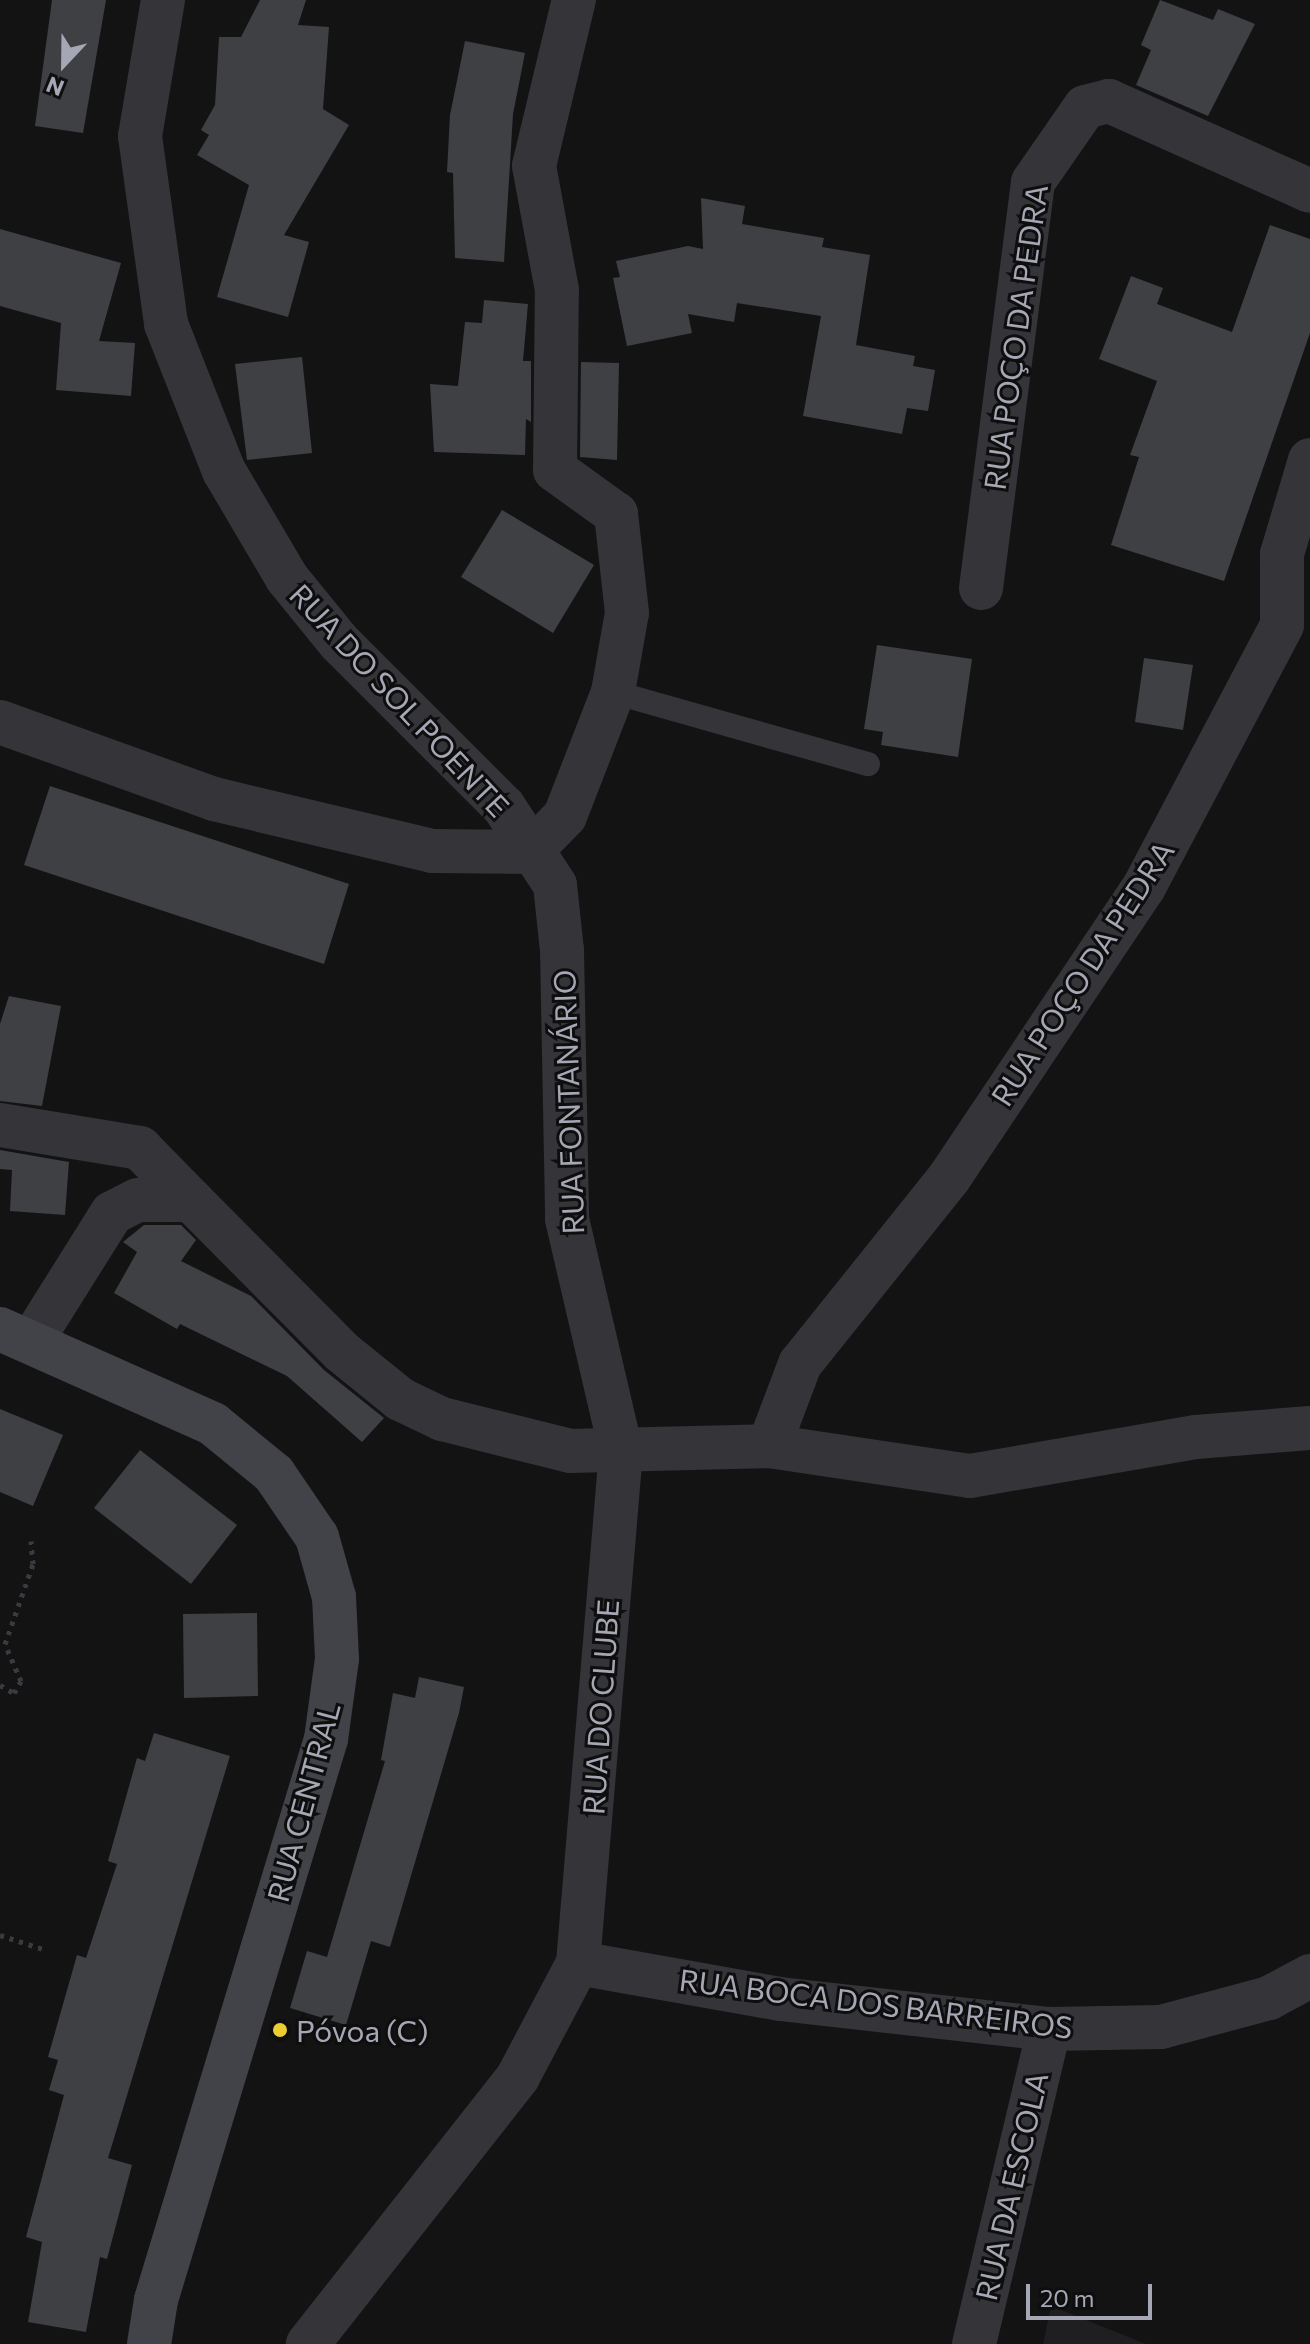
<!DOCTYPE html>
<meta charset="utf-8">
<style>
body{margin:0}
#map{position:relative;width:1310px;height:2344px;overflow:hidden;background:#131314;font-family:Commissioner,sans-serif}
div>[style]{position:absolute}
.built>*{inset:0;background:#1f1f21}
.building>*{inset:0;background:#3f4044}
.path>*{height:5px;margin-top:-2.5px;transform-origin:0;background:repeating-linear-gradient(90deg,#3a3b40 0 4px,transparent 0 10px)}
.lane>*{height:24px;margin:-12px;padding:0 12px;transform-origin:12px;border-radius:12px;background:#343439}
.street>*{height:44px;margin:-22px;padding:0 22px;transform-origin:22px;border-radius:22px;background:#343439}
.secondary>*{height:44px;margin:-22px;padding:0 22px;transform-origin:22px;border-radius:22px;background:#424249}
.dots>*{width:22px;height:22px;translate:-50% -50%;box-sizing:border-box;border:4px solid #0e0e0f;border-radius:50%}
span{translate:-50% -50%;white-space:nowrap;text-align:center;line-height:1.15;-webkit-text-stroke:6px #0e0e0f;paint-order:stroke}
.street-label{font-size:30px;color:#a5a7b4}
.poi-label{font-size:30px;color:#a5a7b4}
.left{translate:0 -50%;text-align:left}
.north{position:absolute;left:24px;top:24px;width:80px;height:80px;-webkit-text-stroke:6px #0e0e0f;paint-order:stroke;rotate:202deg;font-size:22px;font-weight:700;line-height:32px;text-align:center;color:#a5a7b4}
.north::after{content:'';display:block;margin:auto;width:28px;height:36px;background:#a5a7b4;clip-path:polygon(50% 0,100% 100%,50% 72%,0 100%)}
.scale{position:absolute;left:1026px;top:2284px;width:126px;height:36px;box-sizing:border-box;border:4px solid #a5a7b4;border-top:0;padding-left:10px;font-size:24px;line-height:28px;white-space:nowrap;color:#a5a7b4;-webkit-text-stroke:6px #0e0e0f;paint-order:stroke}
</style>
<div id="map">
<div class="built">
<div style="clip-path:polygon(1051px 2306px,1146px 2344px,1043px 2344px)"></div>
</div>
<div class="building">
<div style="clip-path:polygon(52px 0,106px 0,83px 133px,35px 126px)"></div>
<div style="clip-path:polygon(260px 0,306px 0,298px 25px,329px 27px,323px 109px,349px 125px,284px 235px,309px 242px,288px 317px,217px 297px,249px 185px,197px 155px,209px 135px,201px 130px,215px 105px,219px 37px,241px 37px)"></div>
<div style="clip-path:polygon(1160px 0,1213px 20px,1218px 9px,1255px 24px,1208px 116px,1136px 85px,1151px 50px,1141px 45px)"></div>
<div style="clip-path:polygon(465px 41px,525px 53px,513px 114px,504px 262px,455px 258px,453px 173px,447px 172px,450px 115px)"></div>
<div style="clip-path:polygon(701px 198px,745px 206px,742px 224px,824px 238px,822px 247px,870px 255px,856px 345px,915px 356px,913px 366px,935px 370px,928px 411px,907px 408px,902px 434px,803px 416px,821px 316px,737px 303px,734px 322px,688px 314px,692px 333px,627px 346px,613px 278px,620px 277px,616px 261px,688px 246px,703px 249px)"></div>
<div style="clip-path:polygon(1270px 225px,1310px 239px,1310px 333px,1224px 581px,1111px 545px,1139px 457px,1130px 455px,1157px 381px,1099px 359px,1131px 276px,1163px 288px,1157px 304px,1232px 332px)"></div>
<div style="clip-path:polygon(0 229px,121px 263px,99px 341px,135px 343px,131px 396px,56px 390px,61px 323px,0 306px)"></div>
<div style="clip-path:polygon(484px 300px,528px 304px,523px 361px,531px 361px,531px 422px,526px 419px,525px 455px,434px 452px,430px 384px,458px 386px,465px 322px,482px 323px)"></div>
<div style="clip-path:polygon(302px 357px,312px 453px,247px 460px,235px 364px)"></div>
<div style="clip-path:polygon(581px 362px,619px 363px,617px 460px,580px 457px)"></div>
<div style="clip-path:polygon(502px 510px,594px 565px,553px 633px,461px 577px)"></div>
<div style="clip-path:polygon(877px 645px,972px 659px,958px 757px,881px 745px,883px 732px,864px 729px)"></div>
<div style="clip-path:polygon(1144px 658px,1193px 665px,1183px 730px,1135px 722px)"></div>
<div style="clip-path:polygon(50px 786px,349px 884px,324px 964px,24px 865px)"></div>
<div style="clip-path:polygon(9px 996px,61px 1006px,42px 1106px,0 1101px,0 1024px)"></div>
<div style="clip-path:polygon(0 1150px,69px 1162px,65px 1215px,10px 1211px,12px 1170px,0 1169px)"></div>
<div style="clip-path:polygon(144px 1225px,181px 1225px,196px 1240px,181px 1261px,251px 1296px,324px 1370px,384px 1418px,362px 1442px,287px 1376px,180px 1324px,177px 1329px,114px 1293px,137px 1252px,123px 1242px)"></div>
<div style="clip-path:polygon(0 1409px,63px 1435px,33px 1506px,0 1492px)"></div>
<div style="clip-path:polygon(140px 1450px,237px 1525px,191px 1584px,94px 1508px)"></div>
<div style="clip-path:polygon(257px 1613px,258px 1696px,184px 1698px,183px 1614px)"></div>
<div style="clip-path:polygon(419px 1677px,464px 1687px,459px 1713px,390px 1947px,371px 1941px,346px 2025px,290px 2008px,307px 1951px,327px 1957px,385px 1761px,381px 1760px,393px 1693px,415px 1698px)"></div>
<div style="clip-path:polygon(154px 1733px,230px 1756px,108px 2158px,132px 2165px,107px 2259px,100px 2257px,86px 2332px,28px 2322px,42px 2242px,26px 2237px,64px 2095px,49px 2090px,58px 2060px,48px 2057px,77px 1955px,86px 1958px,117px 1864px,108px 1861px,137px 1758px,145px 1761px)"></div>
</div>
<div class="path">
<div style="left:0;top:1685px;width:16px;rotate:30deg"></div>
<div style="left:14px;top:1693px;width:14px;rotate:-60deg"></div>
<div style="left:21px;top:1681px;width:40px;rotate:-113.4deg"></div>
<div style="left:5px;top:1644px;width:85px;rotate:-70.7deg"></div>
<div style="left:33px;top:1564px;width:23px;rotate:-95deg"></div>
<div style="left:0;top:1935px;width:48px;rotate:18.1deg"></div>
</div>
<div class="lane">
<div style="left:613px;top:692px;width:265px;rotate:15.8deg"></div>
</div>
<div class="street">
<div style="left:163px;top:0;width:138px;rotate:99.6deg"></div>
<div style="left:140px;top:136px;width:190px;rotate:82.1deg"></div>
<div style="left:166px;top:324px;width:158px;rotate:68.5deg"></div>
<div style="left:224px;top:471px;width:124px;rotate:59.5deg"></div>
<div style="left:287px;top:578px;width:82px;rotate:50.9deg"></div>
<div style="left:339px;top:642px;width:233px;rotate:45deg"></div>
<div style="left:504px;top:807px;width:93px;rotate:56.8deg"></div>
<div style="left:555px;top:885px;width:65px;rotate:83.9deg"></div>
<div style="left:562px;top:950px;width:269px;rotate:88.9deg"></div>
<div style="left:567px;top:1219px;width:238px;rotate:76.9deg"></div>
<div style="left:621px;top:1451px;width:514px;rotate:94.8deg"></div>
<div style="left:578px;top:1963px;width:129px;rotate:117.8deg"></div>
<div style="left:518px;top:2077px;width:340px;rotate:128.2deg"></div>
<div style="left:981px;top:588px;width:409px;rotate:-82.7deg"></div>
<div style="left:1033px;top:182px;width:91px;rotate:-55.3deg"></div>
<div style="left:1085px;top:107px;width:25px;rotate:-14deg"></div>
<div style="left:1109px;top:101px;width:220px;rotate:24.1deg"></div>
<div style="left:0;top:722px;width:227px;rotate:19.8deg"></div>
<div style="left:214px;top:799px;width:224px;rotate:13.4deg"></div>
<div style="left:432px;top:851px;width:98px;rotate:0.6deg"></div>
<div style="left:530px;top:852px;width:50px;rotate:-45.8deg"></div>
<div style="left:565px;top:816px;width:133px;rotate:-68.8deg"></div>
<div style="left:613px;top:692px;width:80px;rotate:-80deg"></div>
<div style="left:627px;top:613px;width:100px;rotate:-96.3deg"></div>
<div style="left:616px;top:514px;width:75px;rotate:-144.2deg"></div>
<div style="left:555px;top:470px;width:180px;rotate:-89.4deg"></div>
<div style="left:557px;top:290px;width:126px;rotate:-100.5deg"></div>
<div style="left:534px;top:166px;width:171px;rotate:-76.5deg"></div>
<div style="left:0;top:1125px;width:142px;rotate:9.3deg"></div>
<div style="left:140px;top:1148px;width:73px;rotate:45.6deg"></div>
<div style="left:31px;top:1342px;width:152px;rotate:-57.9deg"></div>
<div style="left:112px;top:1213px;width:29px;rotate:-27deg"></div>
<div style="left:138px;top:1200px;width:53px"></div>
<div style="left:191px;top:1200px;width:214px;rotate:45.2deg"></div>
<div style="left:342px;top:1352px;width:75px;rotate:39deg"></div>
<div style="left:400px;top:1399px;width:47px;rotate:25.5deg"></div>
<div style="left:442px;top:1419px;width:132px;rotate:14deg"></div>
<div style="left:570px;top:1451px;width:199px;rotate:-1.4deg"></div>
<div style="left:769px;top:1446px;width:203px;rotate:8.5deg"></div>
<div style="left:970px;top:1476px;width:229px;rotate:-9.8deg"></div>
<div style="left:1196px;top:1437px;width:114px;rotate:-4.5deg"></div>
<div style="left:769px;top:1446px;width:88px;rotate:-69.3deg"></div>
<div style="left:800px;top:1364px;width:238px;rotate:-51.3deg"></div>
<div style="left:949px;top:1178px;width:350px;rotate:-56.2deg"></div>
<div style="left:1144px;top:887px;width:296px;rotate:-62.2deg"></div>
<div style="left:1282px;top:625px;width:71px;rotate:-90deg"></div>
<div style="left:1282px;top:554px;width:98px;rotate:-73.4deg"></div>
<div style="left:578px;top:1963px;width:205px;rotate:10.1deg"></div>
<div style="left:780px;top:1999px;width:271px;rotate:6.4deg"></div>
<div style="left:1049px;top:2029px;width:112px;rotate:-1deg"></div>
<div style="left:1161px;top:2027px;width:112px;rotate:-15deg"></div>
<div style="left:1269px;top:1998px;width:47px;rotate:-28.2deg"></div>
<div style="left:974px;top:2344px;width:324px;rotate:-76.6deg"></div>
</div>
<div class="secondary">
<div style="left:0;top:1329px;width:233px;rotate:24deg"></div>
<div style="left:213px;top:1424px;width:79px;rotate:39.3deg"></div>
<div style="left:274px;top:1474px;width:76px;rotate:55.7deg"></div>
<div style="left:317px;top:1537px;width:62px;rotate:74.2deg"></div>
<div style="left:334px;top:1597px;width:62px;rotate:87.2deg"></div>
<div style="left:337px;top:1659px;width:81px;rotate:97.8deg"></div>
<div style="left:326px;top:1739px;width:586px;rotate:106.86deg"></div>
<div style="left:156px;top:2300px;width:45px;rotate:99deg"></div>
</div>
<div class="dots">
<div style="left:280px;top:2030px;background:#eccc33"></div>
</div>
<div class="street-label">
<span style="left:1015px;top:337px;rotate:-82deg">RUA POÇO DA PEDRA</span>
<span style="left:400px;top:700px;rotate:47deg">RUA DO SOL POENTE</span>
<span style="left:1082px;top:973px;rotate:-57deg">RUA POÇO DA PEDRA</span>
<span style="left:568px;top:1102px;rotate:-92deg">RUA FONTANÁRIO</span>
<span style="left:600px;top:1707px;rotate:-86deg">RUA DO CLUBE</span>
<span style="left:303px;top:1802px;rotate:-75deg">RUA CENTRAL</span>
<span style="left:876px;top:2003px;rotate:7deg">RUA BOCA DOS BARREIROS</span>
<span style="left:1011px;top:2186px;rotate:-77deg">RUA DA ESCOLA</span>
</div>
<div class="poi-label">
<span class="left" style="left:296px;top:2030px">Póvoa (C)</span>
</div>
<div class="north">N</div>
<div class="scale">20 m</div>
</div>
